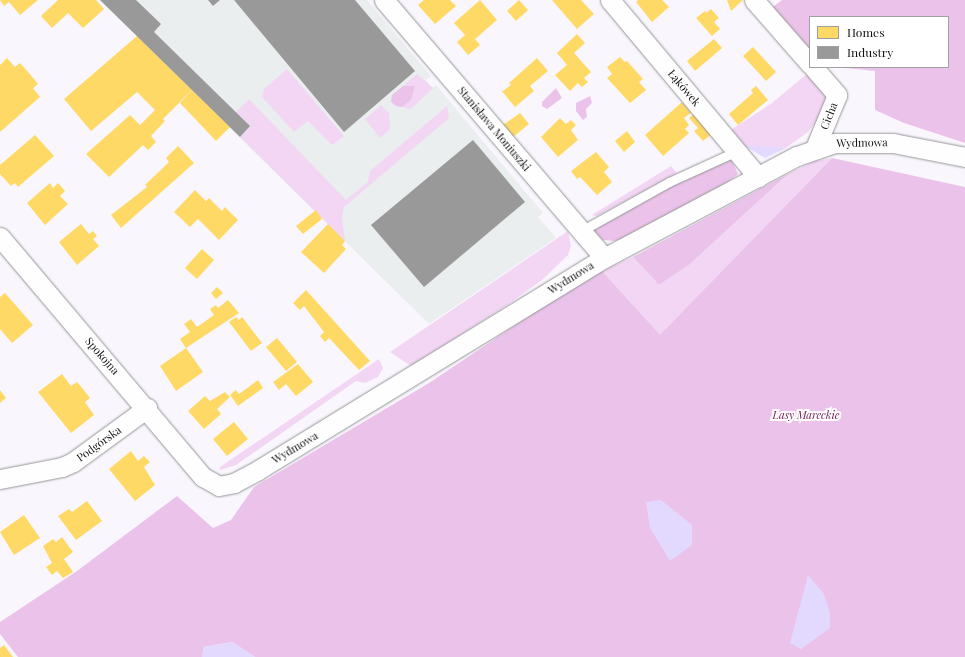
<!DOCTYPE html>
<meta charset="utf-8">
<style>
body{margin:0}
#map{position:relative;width:965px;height:657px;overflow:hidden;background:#f9f7fd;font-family:"Playfair Display",serif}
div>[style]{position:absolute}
.industrial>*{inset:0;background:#ebeeee}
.green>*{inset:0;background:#f2d6f4}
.forest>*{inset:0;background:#ebc3ea}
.sand>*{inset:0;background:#e3d8fe}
.homes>*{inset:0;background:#ffd966}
.industry>*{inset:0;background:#999}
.roads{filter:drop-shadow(0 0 1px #959597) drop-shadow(0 0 1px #959597)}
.lane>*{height:9px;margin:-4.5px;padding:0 4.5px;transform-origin:4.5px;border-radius:4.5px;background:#fefeff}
.street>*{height:19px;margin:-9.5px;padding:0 9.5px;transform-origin:9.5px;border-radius:9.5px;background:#fefeff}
span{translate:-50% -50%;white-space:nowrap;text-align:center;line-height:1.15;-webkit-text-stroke:4px #fff;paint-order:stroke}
.street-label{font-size:11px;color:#111}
.park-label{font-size:11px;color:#6f1b55;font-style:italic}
.legend{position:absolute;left:809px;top:16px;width:140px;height:52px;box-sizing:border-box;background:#fff;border:1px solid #a0a0a0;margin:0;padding:5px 7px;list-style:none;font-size:12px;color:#111}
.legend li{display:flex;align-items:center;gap:8px;height:20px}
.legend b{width:20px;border:1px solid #a0a0a0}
</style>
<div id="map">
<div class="industrial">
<div style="clip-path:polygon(100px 0,367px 0,431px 76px,426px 80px,432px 88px,436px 85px,543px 213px,538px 217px,556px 238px,429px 324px)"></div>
</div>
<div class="green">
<div style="clip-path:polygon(287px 69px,344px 136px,332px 145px,308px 121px,294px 132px,262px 97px,264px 89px)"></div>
<div style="clip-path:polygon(808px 73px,827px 92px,828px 105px,808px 132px,786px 148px,745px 146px,729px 131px,772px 103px)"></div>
<div style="clip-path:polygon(417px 74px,433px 88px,411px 109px,402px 107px,411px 100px,415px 86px,403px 86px)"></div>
<div style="clip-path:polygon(249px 99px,346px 200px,368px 182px,370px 171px,447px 106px,449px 118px,344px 207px,342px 217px,345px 241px,240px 137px,250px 126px,236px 112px)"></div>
<div style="clip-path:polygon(381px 105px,389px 113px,390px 129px,380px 138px,365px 119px)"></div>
<div style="clip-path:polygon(832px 158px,660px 336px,602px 271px,633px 257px,659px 285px,689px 265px,788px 174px,815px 161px)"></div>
<div style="clip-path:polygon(671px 166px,677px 173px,597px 216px,592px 215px)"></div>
<div style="clip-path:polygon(568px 231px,571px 246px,568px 255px,542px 280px,506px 306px,411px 366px,390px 352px)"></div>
<div style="clip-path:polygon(379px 359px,383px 368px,378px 377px,365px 383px,356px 381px,236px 465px,220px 470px,220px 467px)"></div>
</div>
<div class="forest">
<div style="clip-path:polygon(782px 0,965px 0,965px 143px,904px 123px,875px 110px,875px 71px,835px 67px,948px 67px,948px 17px,810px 17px,810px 53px,770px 9px)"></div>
<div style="clip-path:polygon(403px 86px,415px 86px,411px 100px,402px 107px,396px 106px,391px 102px,392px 95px)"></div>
<div style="clip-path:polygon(556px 88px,562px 98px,547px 109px,542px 106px,542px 102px)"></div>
<div style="clip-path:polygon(590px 96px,592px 103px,586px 109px,587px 117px,583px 120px,576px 111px,576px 103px)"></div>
<div style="clip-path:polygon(evenodd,832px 158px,965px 187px,965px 657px,255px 657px,232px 642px,204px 647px,202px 657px,18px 657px,0 634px,0 622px,77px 571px,177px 496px,213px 528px,231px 520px,254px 487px,429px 383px,526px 318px,602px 271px,660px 335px,832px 158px,808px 575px,813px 639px,800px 649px,808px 575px)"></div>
<div style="clip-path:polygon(731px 159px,738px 174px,715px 192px,642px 232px,614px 241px,603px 240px,590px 229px,670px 184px)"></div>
<div style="clip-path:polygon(788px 174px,689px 265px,659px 285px,633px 257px)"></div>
</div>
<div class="sand">
<div style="clip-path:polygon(745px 146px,759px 146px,786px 148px,765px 158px)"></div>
<div style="clip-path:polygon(661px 500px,692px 525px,692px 545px,670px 561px,650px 528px,646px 502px)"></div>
<div style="clip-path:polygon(808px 575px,824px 594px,830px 613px,830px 628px,801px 649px,790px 643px)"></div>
<div style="clip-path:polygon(232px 642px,255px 657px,202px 657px,204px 647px)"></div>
</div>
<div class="homes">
<div style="clip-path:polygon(0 0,38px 0,20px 15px,9px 2px,4px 6px)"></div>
<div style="clip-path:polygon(58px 0,96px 0,104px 9px,83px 28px,68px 13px,52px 28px,41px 16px)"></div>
<div style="clip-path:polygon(424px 0,450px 0,456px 6px,435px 24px,418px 5px)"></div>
<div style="clip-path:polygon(480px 0,497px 20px,475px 39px,480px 45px,468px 55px,457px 42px,465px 35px,454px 23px)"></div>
<div style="clip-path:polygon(519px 0,528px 10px,516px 21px,507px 11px)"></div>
<div style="clip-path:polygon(552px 0,581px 0,594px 14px,577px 29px)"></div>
<div style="clip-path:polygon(638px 0,662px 0,669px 7px,652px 22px,636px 2px)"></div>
<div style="clip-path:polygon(727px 0,743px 0,731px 11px)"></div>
<div style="clip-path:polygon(711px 9px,719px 18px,714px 22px,720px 29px,712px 36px,696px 18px,705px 11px,706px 13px)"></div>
<div style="clip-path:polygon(577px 34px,585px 43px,574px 53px,591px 72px,584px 78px,588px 82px,582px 87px,578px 83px,570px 91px,555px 75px,567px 65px,557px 53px)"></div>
<div style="clip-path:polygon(137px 36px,192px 90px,163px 119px,165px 121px,151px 136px,156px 142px,148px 150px,143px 145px,109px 177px,86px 154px,130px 115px,140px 125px,155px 110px,137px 92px,91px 131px,64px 99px)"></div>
<div style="clip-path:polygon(714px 39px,722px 48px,695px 71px,687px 61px)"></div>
<div style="clip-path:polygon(753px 47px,776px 72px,766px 81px,743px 56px)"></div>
<div style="clip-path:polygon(620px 57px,625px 62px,627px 61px,643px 79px,639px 82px,646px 90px,630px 103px,607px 78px,612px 74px,607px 67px)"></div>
<div style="clip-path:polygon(7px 58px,15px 67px,20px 63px,29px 73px,38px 84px,33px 88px,40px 97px,0 132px,0 65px)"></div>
<div style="clip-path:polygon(537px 58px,548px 71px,530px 86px,534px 91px,515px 107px,501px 90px,503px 91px,511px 85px,509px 83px)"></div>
<div style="clip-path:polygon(756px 86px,768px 100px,738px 125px,729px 114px,753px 93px,751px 90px)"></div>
<div style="clip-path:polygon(192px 90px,230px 127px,216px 141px,180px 103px)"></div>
<div style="clip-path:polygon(682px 102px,691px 113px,684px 118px,689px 125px,685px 129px,689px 133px,663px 156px,645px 135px)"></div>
<div style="clip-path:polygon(696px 112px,713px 133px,703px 141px,694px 131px,698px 128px,689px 118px)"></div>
<div style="clip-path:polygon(520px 113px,529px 124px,513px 137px,503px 125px)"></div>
<div style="clip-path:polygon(560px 118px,566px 124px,571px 120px,576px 125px,571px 130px,578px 140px,558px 157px,541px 137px)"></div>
<div style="clip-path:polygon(627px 131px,635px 142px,624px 152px,615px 141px)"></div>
<div style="clip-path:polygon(35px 135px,54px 156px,18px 187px,15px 183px,11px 186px,0 174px,0 165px)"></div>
<div style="clip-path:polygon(178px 146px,194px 163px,121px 228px,111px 215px,147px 187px,145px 185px,169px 162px,166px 158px)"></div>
<div style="clip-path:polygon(596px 152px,609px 167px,604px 172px,612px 182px,597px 195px,580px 177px,577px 179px,571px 171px)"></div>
<div style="clip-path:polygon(50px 183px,53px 188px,58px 183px,65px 191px,60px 196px,68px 204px,45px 225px,27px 203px)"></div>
<div style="clip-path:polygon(195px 190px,206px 201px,209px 198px,222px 211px,225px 207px,238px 220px,219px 240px,198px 219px,190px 227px,174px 212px)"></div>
<div style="clip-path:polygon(316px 210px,322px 219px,303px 234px,296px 226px)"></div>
<div style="clip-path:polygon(81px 224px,89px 234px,93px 231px,97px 236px,93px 239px,99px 246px,77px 265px,59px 242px)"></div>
<div style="clip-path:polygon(328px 224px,345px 241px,342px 245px,346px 249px,324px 273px,301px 252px)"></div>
<div style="clip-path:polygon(202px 249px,214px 260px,197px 279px,185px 268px)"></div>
<div style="clip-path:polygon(217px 287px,223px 293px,216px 299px,211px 293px)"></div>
<div style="clip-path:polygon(306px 290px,370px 361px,359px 370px,329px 338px,325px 342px,320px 336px,324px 332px,304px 306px,300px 310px,293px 303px)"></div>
<div style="clip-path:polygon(5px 293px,33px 325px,12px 343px,0 329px,0 297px)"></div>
<div style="clip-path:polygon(228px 300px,239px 313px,186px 348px,180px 339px,190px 332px,184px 324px,191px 319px,197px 327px,214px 315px,210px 309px,216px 305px,218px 308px)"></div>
<div style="clip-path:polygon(236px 317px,239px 320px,242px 317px,262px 343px,251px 351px,229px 322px)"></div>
<div style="clip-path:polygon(277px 338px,297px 362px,286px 371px,266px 347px)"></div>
<div style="clip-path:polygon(186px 348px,203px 372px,176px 391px,160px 366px)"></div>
<div style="clip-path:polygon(298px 364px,313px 382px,296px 396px,286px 384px,279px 390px,273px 382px)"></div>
<div style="clip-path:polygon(62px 374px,71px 386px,77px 382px,83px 389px,90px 398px,85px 402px,94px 415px,71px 433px,38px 392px)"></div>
<div style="clip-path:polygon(258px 380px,263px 388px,238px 406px,230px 395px,236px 390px,239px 394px)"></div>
<div style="clip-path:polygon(0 390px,6px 398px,0 403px)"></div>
<div style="clip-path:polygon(225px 392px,230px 397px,217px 409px,221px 414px,204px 429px,188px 411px,205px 396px,210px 401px)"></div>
<div style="clip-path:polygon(234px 422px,248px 439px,227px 456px,213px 439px)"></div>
<div style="clip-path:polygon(131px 451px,138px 461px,144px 456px,150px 462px,144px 467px,155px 485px,135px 501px,109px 469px)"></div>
<div style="clip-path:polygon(87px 501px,102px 521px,76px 540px,58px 516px,69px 509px,72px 512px)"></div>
<div style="clip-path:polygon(24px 515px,40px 538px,14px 555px,0 532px)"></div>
<div style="clip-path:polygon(62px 537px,73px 552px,64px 559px,73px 572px,63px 578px,57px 571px,52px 575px,46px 567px,52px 563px,43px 546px,53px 539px,56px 542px)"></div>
<div style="clip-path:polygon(4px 645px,13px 657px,0 657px,0 648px)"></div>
</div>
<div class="industry">
<div style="clip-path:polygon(100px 0,136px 0,161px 24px,154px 32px,250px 126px,240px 137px)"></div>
<div style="clip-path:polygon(208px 0,220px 0,213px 6px)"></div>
<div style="clip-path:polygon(234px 0,355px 0,415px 71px,344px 132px)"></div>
<div style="clip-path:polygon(473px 140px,525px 202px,424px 287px,371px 225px)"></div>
</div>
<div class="roads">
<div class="lane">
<div style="left:581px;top:231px;width:101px;rotate:-29.1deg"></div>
<div style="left:669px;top:182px;width:75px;rotate:-24.5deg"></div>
</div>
<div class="street">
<div style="left:384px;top:0;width:339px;rotate:49.5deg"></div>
<div style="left:610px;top:0;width:231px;rotate:50.1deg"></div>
<div style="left:754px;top:0;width:85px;rotate:48.8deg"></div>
<div style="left:813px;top:67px;width:37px;rotate:49deg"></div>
<div style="left:837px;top:95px;width:57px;rotate:112.5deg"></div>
<div style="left:0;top:237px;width:314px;rotate:49.8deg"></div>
<div style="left:203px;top:477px;width:18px;rotate:29deg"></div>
<div style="left:219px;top:486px;width:15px;rotate:-11deg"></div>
<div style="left:234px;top:483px;width:27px;rotate:-28deg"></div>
<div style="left:258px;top:470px;width:406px;rotate:-31.5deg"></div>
<div style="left:604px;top:258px;width:218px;rotate:-27.9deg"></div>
<div style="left:797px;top:156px;width:39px;rotate:-19deg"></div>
<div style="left:834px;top:143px;width:59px"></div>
<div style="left:893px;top:143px;width:73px;rotate:11deg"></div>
<div style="left:0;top:479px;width:63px;rotate:-11deg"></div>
<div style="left:62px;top:467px;width:12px;rotate:-24deg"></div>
<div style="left:73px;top:462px;width:92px;rotate:-36.1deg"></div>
</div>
</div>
<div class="street-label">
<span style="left:684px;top:88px;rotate:50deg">Łąkówek</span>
<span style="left:829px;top:116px;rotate:-68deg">Cicha</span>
<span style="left:494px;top:129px;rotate:50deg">Stanisława Moniuszki</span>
<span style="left:862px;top:143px;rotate:-1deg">Wydmowa</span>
<span style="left:571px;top:278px;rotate:-32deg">Wydmowa</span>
<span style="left:102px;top:356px;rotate:49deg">Spokojna</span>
<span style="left:99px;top:444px;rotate:-36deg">Podgórska</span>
<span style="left:295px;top:448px;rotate:-31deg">Wydmowa</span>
</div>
<div class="park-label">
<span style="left:806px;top:415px">Lasy Mareckie</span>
</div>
<ul class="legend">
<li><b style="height:11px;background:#ffd966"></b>Homes</li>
<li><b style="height:11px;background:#999"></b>Industry</li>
</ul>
</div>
